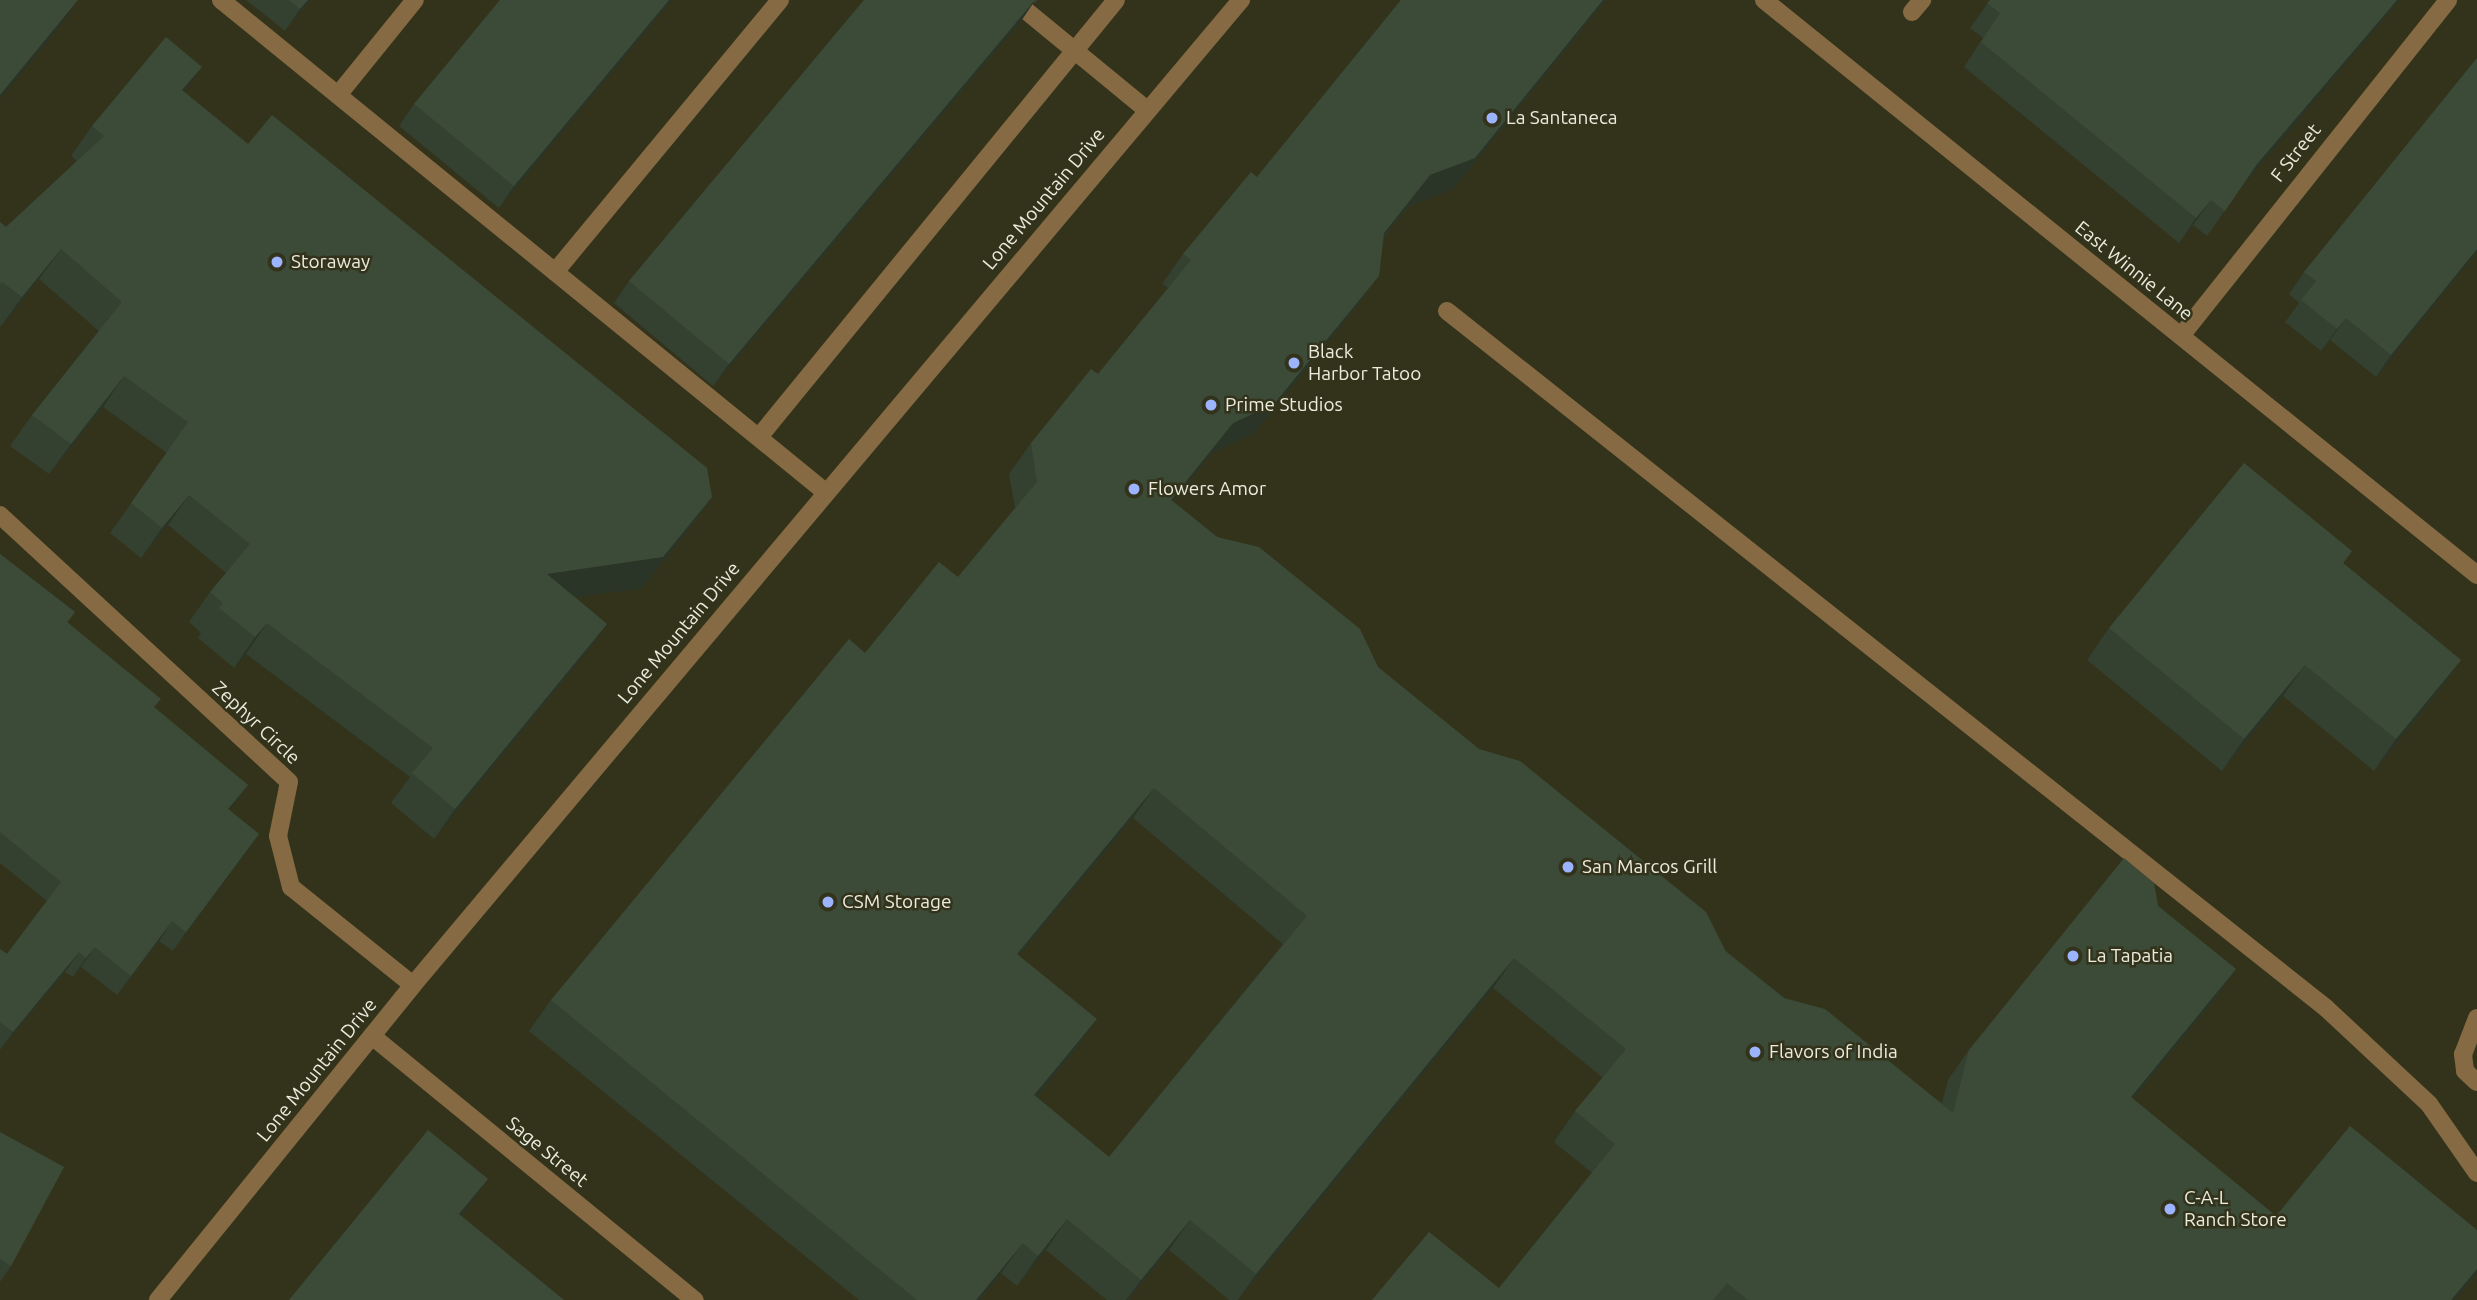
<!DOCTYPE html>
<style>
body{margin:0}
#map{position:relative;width:2477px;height:1300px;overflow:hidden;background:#33331c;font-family:Ubuntu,sans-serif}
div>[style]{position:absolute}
.service>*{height:18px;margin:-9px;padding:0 9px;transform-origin:9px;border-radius:9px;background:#866a43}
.minor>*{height:18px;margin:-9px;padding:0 9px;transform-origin:9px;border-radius:9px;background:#866a43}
.tertiary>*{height:18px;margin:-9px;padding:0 9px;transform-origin:9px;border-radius:9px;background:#866a43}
.wall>*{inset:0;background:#344030}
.shaded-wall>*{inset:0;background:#2a3427}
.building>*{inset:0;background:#3c4b38}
.dots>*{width:19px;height:19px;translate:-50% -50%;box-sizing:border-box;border:4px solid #33331c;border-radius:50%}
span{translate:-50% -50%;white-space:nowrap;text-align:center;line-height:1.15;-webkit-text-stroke:5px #33331c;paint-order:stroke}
.poi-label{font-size:19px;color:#ececde}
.left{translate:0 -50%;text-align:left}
.street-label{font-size:19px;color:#ececde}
</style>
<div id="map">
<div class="service">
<div style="left:221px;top:0;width:778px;rotate:39.15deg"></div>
<div style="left:1013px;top:0;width:173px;rotate:39.4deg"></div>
<div style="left:338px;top:95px;width:122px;rotate:-51deg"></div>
<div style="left:555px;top:272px;width:353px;rotate:-50.4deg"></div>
<div style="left:1447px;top:311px;width:1122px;rotate:38.41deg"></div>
<div style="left:2326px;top:1008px;width:141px;rotate:43deg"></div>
<div style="left:2429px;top:1104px;width:84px;rotate:55.2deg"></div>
<div style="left:759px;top:437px;width:564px;rotate:-50.75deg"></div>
<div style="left:2477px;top:1018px;width:39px;rotate:111deg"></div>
<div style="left:2463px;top:1054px;width:17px;rotate:83deg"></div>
<div style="left:2465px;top:1071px;width:16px;rotate:43deg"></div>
</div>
<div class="minor">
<div style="left:1912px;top:12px;width:16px;rotate:-50deg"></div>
<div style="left:2181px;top:336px;width:429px;rotate:-51.5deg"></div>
<div style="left:0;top:515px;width:393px;rotate:42.7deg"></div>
<div style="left:289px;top:782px;width:55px;rotate:101.5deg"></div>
<div style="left:278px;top:836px;width:53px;rotate:75.7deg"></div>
<div style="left:291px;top:887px;width:156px;rotate:38.8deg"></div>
<div style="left:372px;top:1036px;width:417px;rotate:39.3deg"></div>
<div style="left:158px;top:1300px;width:405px;rotate:-51deg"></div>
<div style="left:413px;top:985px;width:1287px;rotate:-49.95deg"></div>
</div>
<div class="tertiary">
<div style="left:1764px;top:0;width:916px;rotate:38.88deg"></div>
</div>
<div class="wall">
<div style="clip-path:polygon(246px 0,310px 0,285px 31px)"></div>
<div style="clip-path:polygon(500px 0,672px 0,499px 208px,399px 126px,414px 104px)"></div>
<div style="clip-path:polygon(864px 0,1038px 0,1035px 3px,1034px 2px,1021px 21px,713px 386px,614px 303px,629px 281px)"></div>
<div style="clip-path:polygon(evenodd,1401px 0,1606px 0,1453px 189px,1409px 206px,1383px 238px,1379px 276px,1357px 306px,1253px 434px,1212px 453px,1173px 501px,1784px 998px,1942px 1103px,1948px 1080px,1969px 1050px,2158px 906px,2236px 969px,2215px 999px,2133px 1099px,2276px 1216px,2477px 1230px,2477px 1273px,2455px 1300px,1372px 1300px,1499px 1288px,1592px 1173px,1554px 1142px,1575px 1111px,1603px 1078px,1493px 988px,1238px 1300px,1229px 1300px,1169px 1250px,1128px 1300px,1107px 1300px,1046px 1250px,1017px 1286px,1001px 1273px,980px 1300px,859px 1300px,529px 1031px,551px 1000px,865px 653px,958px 577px,1015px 508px,1009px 474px,1031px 443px,1098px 374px,1168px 288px,1162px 284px,1183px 254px,1257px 177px,1401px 0,1133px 818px,1283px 944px,1109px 1157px,1037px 1097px,1076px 1049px,1019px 955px,1133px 818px)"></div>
<div style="clip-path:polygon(1990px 0,2400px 0,2242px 186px,2207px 236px,2193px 225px,2179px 243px,1964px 67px,1983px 38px,1970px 28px)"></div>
<div style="clip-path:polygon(2477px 58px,2477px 252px,2376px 377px,2330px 340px,2321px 351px,2285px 322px,2299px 303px,2289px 294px,2304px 272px)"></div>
<div style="clip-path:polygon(184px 92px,248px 144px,712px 497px,690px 528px,642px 588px,575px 597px,607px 624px,585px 654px,434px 839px,391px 803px,410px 777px,246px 654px,234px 668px,198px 638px,201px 633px,189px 622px,210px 592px,226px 573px,168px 525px,141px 558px,110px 533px,167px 453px,103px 407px,49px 474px,10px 446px,32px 415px,99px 331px,39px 279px,0 327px,0 222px,6px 227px,77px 161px,71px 156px,92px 126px)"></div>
<div style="clip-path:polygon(2352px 551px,2343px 563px,2461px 660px,2439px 691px,2374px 771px,2283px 696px,2222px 771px,2087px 660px,2109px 628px)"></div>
<div style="clip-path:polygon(0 554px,75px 612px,67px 623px,154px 708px,248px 785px,229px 810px,259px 834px,173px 951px,159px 941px,117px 995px,81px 967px,73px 977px,65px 972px,0 1050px,0 949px,7px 954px,47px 901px,0 863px)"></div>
<div style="clip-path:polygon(0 1132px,11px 1266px,0 1282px)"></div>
</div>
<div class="shaded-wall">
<div style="clip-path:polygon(78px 0,58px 29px,0 99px,0 95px)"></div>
<div style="clip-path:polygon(308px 0,310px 0,285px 31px,300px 9px)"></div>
<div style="clip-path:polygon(669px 0,672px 0,499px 208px,514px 186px)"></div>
<div style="clip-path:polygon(1035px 0,1021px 21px,713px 386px,729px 364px)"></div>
<div style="clip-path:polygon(1603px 0,1606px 0,1453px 189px,1409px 206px,1362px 263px,1384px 233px,1430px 175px)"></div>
<div style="clip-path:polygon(2397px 0,2400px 0,2240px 189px,2257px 164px)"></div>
<div style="clip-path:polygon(202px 67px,181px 97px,182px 90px)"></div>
<div style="clip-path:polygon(2211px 200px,2193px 225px,2179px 243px,2196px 218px)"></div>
<div style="clip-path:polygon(61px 249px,39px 279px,1px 327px,22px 297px)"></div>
<div style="clip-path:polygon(2477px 249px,2477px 252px,2376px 377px,2391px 355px)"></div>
<div style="clip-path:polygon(1379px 276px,1357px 306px,1253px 434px,1212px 453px,1150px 530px,1171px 500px,1233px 423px)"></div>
<div style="clip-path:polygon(2346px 318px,2330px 340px,2321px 351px,2337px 329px)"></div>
<div style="clip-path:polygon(124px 376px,103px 407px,49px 474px,71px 444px)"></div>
<div style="clip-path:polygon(189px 495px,168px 525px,141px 558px,162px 528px)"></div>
<div style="clip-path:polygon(712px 497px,690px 528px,642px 588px,526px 604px,547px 574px)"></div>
<div style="clip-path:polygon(267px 623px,246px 654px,234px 668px,255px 637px)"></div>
<div style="clip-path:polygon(607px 624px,585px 654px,434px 839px,455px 809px)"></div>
<div style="clip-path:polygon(2461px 660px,2439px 691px,2374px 771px,2396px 739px)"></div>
<div style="clip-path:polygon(2305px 665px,2283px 696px,2222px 771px,2244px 739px)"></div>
<div style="clip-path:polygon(248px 785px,234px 804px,214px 828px,228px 809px)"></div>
<div style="clip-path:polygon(1154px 788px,1133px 818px,995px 984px,1017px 954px)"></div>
<div style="clip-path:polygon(259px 834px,245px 854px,173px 951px,186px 932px)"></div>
<div style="clip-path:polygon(172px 921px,159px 941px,117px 995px,131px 976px)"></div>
<div style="clip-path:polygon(95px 947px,81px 967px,73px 977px,86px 958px)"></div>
<div style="clip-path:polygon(79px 952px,65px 972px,0 1050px,13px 1032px)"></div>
<div style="clip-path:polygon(1514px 958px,1493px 988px,1238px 1300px,1256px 1274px)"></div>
<div style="clip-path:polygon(2236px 969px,2215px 999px,2110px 1127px,2131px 1097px)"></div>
<div style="clip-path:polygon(1097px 1019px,1076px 1049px,1013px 1126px,1034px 1095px)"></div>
<div style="clip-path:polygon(488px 1179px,466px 1210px,437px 1246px,459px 1214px)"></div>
<div style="clip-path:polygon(1067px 1219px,1046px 1250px,1017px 1286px,1038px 1256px)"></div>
<div style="clip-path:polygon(1190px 1220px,1169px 1250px,1128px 1300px,1126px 1300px,1141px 1280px)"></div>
<div style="clip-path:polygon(1023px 1243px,1001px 1273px,980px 1300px,976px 1300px)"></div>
<div style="clip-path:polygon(2477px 1269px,2477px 1273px,2455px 1300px,2451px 1300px)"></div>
</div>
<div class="building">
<div style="clip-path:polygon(0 0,78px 0,0 95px)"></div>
<div style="clip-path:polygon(289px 0,308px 0,300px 9px)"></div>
<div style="clip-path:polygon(500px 0,669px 0,514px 186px,414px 104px)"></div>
<div style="clip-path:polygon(864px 0,1035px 0,729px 364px,629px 281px)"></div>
<div style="clip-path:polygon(evenodd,1401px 0,1603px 0,1475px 158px,1430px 175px,1384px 233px,1379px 276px,1274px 404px,1233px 423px,1171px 500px,1217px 537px,1259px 547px,1360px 629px,1378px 667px,1479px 749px,1520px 761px,1706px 912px,1726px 952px,1784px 998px,1825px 1009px,1953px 1113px,1969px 1050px,2124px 858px,2154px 883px,2158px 906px,2236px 969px,2131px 1097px,2276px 1216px,2350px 1126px,2477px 1230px,2477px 1269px,2451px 1300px,1748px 1300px,1727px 1283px,1713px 1300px,1372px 1300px,1429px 1232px,1499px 1288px,1615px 1144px,1575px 1111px,1626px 1049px,1514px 958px,1256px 1274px,1190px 1220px,1141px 1280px,1067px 1219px,1038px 1256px,1023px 1243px,976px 1300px,917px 1300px,551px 1000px,849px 639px,865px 653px,939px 562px,958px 577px,1037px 482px,1031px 443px,1091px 369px,1098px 374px,1191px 260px,1183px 254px,1251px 172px,1257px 177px,1401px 0,1154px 788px,1307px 916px,1109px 1157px,1034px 1095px,1097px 1019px,1017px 954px,1154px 788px)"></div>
<div style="clip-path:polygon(1990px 0,2397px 0,2257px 164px,2225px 211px,2211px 200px,2196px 218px,1981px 42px,2000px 13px,1987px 3px)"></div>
<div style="clip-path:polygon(166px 37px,202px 67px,182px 90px,248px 144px,272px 115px,707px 468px,712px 497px,663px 557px,547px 574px,607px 624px,455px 809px,412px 773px,433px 748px,267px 623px,255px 637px,219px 608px,223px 603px,210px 592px,250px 544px,189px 495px,162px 528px,131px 503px,188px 422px,124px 376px,71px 444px,32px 415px,122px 302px,61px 249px,22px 297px,2px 282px,0 285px,0 222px,6px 227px,104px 136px,92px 126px)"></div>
<div style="clip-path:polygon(2477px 58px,2477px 249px,2391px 355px,2346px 318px,2337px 329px,2301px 300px,2316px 281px,2304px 272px)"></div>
<div style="clip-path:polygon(2244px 463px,2352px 551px,2343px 563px,2461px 660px,2396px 739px,2305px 665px,2244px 739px,2109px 628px)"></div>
<div style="clip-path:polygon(0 554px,75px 612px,67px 622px,161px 699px,154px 707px,248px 785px,228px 809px,259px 834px,186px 932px,172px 921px,131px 976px,95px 947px,86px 958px,79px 952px,13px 1032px,0 1022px,0 949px,7px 954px,61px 882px,0 832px)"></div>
<div style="clip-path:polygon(428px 1130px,488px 1179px,459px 1214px,564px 1300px,289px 1300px)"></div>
<div style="clip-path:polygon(0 1132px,64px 1167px,11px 1266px,0 1259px)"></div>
</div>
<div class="dots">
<div style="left:1492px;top:118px;background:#9bb4fd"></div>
<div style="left:277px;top:262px;background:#9bb4fd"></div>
<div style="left:1294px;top:363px;background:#9bb4fd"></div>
<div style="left:1211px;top:405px;background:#9bb4fd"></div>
<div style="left:1134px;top:489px;background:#9bb4fd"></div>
<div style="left:1568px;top:867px;background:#9bb4fd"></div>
<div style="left:828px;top:902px;background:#9bb4fd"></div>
<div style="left:2073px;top:956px;background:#9bb4fd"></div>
<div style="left:1755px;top:1052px;background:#9bb4fd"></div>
<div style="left:2170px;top:1209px;background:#9bb4fd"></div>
</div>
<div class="poi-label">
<span class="left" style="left:1506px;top:118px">La Santaneca</span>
<span class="left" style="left:291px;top:262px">Storaway</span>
<span class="left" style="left:1308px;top:363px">Black<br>Harbor Tatoo</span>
<span class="left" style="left:1225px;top:405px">Prime Studios</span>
<span class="left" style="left:1148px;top:489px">Flowers Amor</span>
<span class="left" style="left:1582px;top:867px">San Marcos Grill</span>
<span class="left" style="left:842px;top:902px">CSM Storage</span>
<span class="left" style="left:2087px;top:956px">La Tapatia</span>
<span class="left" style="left:1769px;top:1052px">Flavors of India</span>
<span class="left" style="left:2184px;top:1209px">C-A-L<br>Ranch Store</span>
</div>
<div class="street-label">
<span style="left:2296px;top:153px;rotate:-52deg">F Street</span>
<span style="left:1044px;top:199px;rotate:-50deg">Lone Mountain Drive</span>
<span style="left:2134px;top:271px;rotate:39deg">East Winnie Lane</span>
<span style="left:679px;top:633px;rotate:-50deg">Lone Mountain Drive</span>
<span style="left:256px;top:723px;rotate:43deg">Zephyr Circle</span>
<span style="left:317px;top:1070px;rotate:-51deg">Lone Mountain Drive</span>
<span style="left:547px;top:1152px;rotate:39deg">Sage Street</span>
</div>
</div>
